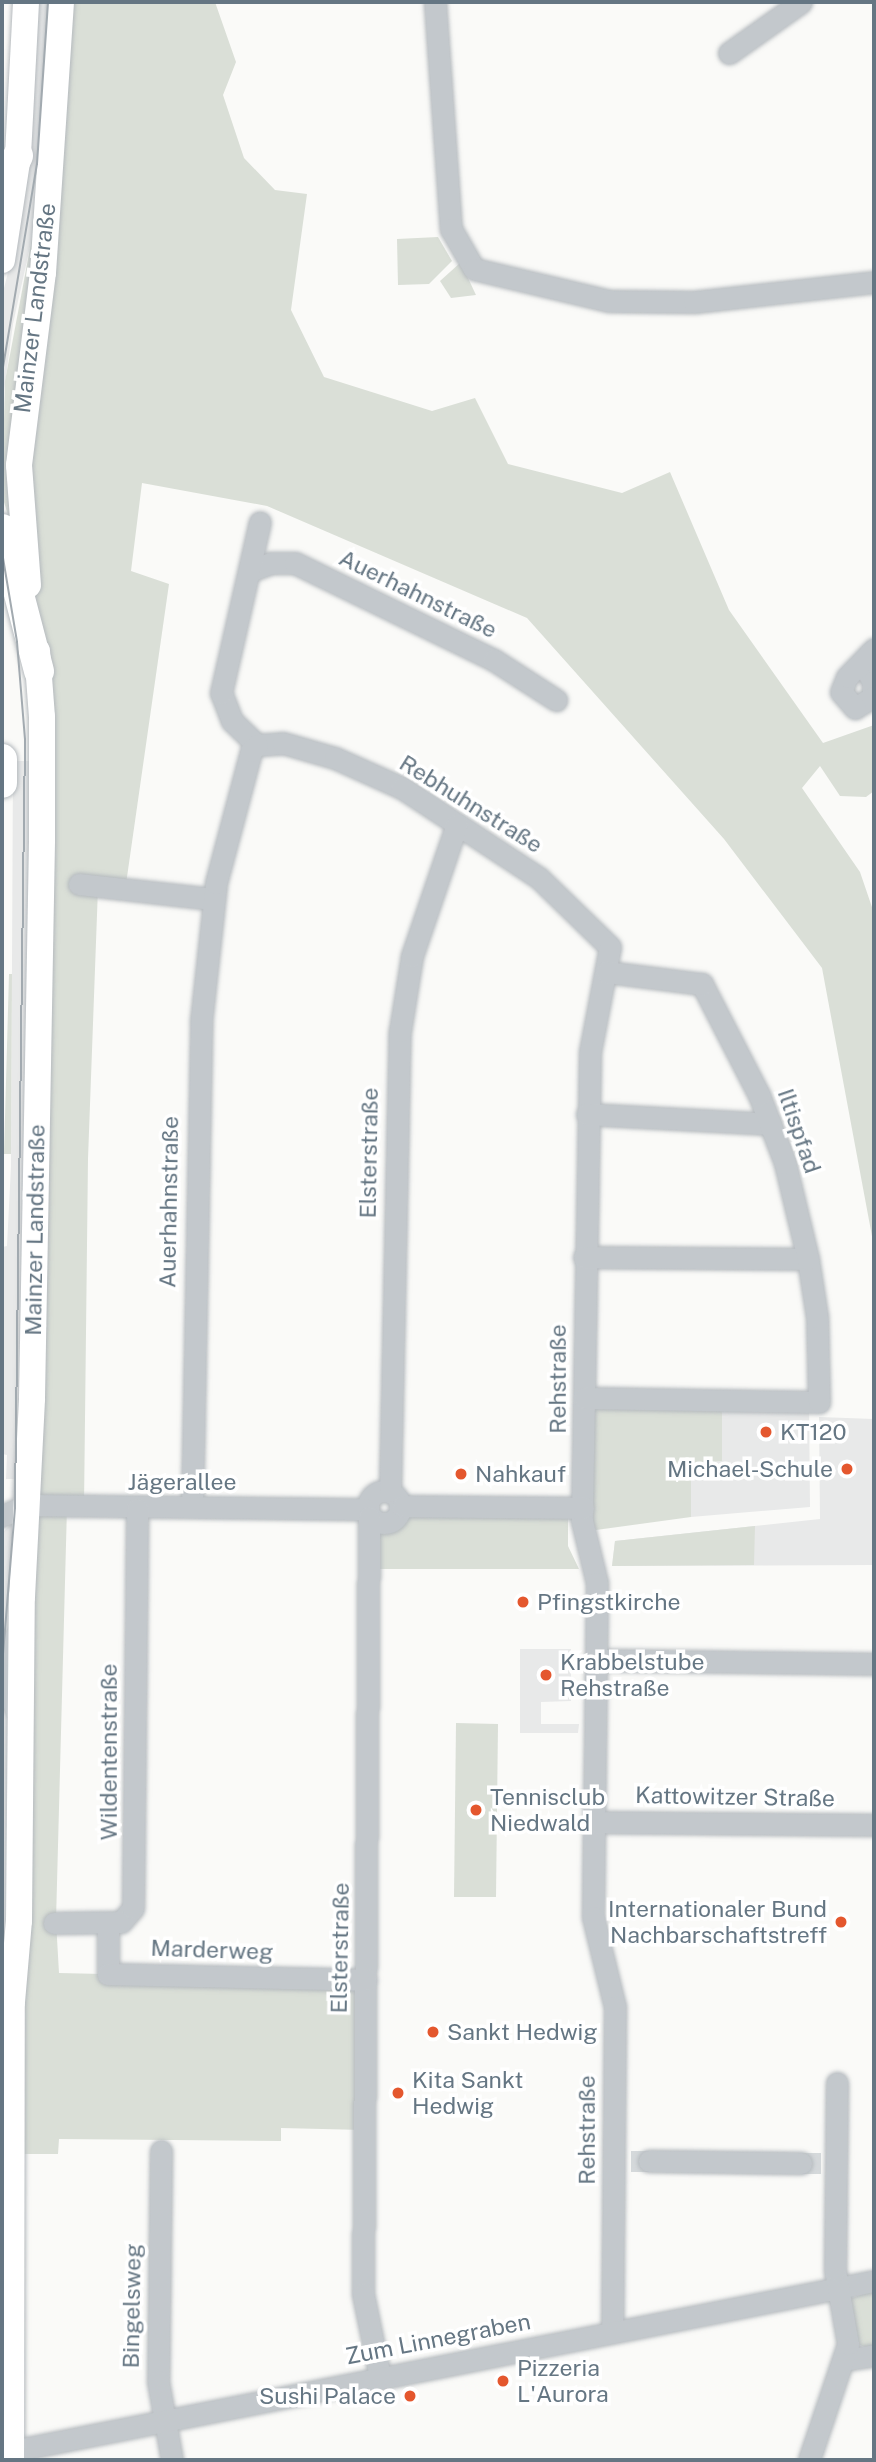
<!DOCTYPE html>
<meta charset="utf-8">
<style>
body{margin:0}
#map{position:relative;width:876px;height:2462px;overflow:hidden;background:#fafaf8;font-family:"Public Sans",sans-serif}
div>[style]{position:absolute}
.built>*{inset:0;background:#e8e9e9}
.green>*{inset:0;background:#dadfd7}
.minor-tunnel>*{height:21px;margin-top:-10.5px;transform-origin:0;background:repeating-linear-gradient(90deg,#d5d9db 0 21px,transparent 0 31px)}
.roads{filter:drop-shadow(0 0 2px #b5babe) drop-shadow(0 0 2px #b5babe)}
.minor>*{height:21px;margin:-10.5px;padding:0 10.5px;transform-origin:10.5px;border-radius:10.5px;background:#c3c8cc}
.minor>.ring{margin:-10.5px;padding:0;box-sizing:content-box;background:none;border:21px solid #c3c8cc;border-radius:50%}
.major>*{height:26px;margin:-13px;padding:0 13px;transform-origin:13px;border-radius:13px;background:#fff}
.highway>*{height:30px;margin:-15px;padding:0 15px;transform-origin:15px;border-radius:15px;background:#fff}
.tram>*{height:2px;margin:-1px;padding:0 1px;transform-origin:1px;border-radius:1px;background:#a2aab0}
.dots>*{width:19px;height:19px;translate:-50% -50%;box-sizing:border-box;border:4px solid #fff;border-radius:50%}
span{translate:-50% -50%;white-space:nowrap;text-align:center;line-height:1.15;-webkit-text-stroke:7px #fff;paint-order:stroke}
.street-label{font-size:23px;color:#657683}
.poi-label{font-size:23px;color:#657683}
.left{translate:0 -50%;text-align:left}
.right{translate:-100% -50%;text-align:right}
.frame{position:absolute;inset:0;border:4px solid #657683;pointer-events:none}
</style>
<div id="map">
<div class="built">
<div style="clip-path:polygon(36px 2px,57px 2px,38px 210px,13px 324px,2px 407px,2px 296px,16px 241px)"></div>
<div style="clip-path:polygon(13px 761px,30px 761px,18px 1479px,6px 1479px,7px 1455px,2px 1454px,2px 1247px,7px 1246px,11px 1166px)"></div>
<div style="clip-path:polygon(722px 1402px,809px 1403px,810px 1507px,691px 1517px,691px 1464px,722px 1461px)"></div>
<div style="clip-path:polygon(819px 1417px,874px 1419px,874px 1565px,612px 1566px,615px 1541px,820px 1519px)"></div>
<div style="clip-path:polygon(18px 1517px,11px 1629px,2px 1646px,3px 1532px)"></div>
<div style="clip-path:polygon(520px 1649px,571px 1649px,571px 1701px,541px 1702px,541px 1724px,579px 1724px,578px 1733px,520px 1733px)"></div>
<div style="clip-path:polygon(2px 1682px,8px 1694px,3px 2148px,2px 2148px)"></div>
</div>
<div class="green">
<div style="clip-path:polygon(64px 2px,215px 2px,236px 62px,223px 95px,244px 158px,275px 190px,307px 194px,291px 310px,324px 377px,432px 411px,475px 398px,508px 464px,622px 493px,670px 472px,729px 610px,823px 743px,874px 725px,874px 791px,866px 797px,840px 796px,820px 766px,802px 788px,860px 872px,874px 913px,874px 1247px,822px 968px,724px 839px,527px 618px,267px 506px,142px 483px,131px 571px,169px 584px,124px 898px,98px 888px,88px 1159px,84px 1507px,67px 1507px,56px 1921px,59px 1973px,366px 1980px,364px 2130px,281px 2128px,281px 2141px,59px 2139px,58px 2154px,13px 2154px,40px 905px,23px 548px)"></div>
<div style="clip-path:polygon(36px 217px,12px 527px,2px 496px,5px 381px)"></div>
<div style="clip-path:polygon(438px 237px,452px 261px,429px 284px,398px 285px,397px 239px)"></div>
<div style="clip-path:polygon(460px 263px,468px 278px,476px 295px,451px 298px,440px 281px)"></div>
<div style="clip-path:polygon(9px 974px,12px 974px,11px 1154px,4px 1154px)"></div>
<div style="clip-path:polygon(722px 1402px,722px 1461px,691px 1464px,691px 1517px,596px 1530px,588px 1523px,589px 1407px)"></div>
<div style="clip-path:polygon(403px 1509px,568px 1510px,568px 1546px,579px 1569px,372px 1569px,372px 1521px)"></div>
<div style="clip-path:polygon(755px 1526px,754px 1565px,612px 1566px,615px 1541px)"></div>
<div style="clip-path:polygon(456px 1723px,498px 1724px,496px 1897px,454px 1897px)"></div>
<div style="clip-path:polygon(874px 2290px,874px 2348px,869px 2349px,858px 2344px,849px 2299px)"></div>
</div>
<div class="minor-tunnel">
<div style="left:631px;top:2161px;width:18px"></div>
<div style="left:801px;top:2163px;width:20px"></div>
</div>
<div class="roads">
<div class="minor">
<div style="left:435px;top:2px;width:228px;rotate:86deg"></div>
<div style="left:451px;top:229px;width:46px;rotate:60.1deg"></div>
<div style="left:474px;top:269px;width:139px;rotate:13.3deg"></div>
<div style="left:609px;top:301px;width:85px;rotate:0.7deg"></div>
<div style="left:694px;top:302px;width:181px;rotate:-6.3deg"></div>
<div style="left:729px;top:53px;width:88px;rotate:-35.3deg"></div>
<div style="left:250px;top:571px;width:22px;rotate:-21deg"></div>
<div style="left:271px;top:563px;width:24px"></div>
<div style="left:295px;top:563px;width:221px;rotate:26deg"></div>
<div style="left:494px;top:660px;width:74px;rotate:32.8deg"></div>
<div style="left:869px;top:654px;width:15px;rotate:101deg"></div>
<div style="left:866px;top:669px;width:15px;rotate:62deg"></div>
<div style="left:873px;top:682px;width:15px;rotate:90deg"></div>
<div style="left:873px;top:697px;width:21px;rotate:149deg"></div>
<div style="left:855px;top:708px;width:21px;rotate:-131deg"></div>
<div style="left:841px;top:692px;width:16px;rotate:-68deg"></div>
<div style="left:847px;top:677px;width:39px;rotate:-46deg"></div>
<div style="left:257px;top:745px;width:26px;rotate:-4deg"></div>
<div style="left:283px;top:743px;width:54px;rotate:16.1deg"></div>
<div style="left:335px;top:758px;width:73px;rotate:24.1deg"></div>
<div style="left:402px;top:788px;width:164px;rotate:33.3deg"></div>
<div style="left:539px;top:878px;width:99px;rotate:44.2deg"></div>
<div style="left:610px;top:947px;width:107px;rotate:100.8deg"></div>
<div style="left:590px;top:1052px;width:469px;rotate:91deg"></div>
<div style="left:582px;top:1521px;width:64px;rotate:76.4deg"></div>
<div style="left:597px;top:1583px;width:334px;rotate:90.7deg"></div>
<div style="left:593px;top:1917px;width:93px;rotate:76.3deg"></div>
<div style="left:615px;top:2007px;width:323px;rotate:90.5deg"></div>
<div style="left:257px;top:745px;width:35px;rotate:-136deg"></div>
<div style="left:232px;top:721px;width:30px;rotate:-111deg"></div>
<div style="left:221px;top:693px;width:175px;rotate:-77.2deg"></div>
<div style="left:79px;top:884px;width:135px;rotate:6.4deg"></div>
<div style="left:587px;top:1114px;width:184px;rotate:3.1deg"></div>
<div style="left:584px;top:1257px;width:224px;rotate:0.5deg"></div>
<div style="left:585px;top:1398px;width:234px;rotate:1deg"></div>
<div style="left:819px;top:1402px;width:85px;rotate:-91.3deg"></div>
<div style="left:817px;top:1317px;width:59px;rotate:-98.8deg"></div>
<div style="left:808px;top:1259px;width:99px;rotate:-103.5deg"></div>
<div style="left:785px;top:1163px;width:73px;rotate:-110.9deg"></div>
<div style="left:759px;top:1095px;width:125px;rotate:-117.2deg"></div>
<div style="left:702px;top:984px;width:96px;rotate:-172.8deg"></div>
<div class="ring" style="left:368px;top:1491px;width:11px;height:11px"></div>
<div style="left:390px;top:1491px;width:460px;rotate:-88.8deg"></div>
<div style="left:400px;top:1031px;width:76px;rotate:-80.9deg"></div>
<div style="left:412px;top:956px;width:139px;rotate:-71.2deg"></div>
<div style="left:403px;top:1506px;width:180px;rotate:0.6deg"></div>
<div style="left:192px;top:1507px;width:485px;rotate:-88.9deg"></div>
<div style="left:201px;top:1022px;width:140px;rotate:-83.8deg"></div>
<div style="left:216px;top:883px;width:137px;rotate:-75.1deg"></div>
<div style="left:251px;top:751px;width:8px;rotate:-45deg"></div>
<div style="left:2px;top:1516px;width:27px;rotate:-24deg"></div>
<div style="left:27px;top:1505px;width:338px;rotate:0.7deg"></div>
<div style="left:369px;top:1517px;width:777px;rotate:90.44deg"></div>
<div style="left:363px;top:2294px;width:85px;rotate:78.4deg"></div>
<div style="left:2px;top:1657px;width:35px;rotate:-57deg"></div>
<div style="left:597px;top:1660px;width:277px;rotate:0.8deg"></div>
<div style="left:2px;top:1674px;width:39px;rotate:69deg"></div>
<div style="left:595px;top:1822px;width:279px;rotate:0.6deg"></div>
<div style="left:54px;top:1923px;width:67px;rotate:-0.9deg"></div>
<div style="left:121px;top:1922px;width:18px;rotate:-49deg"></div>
<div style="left:133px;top:1908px;width:399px;rotate:-89.4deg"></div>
<div style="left:108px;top:1923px;width:51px;rotate:90deg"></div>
<div style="left:108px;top:1974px;width:258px;rotate:1.3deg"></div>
<div style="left:161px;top:2151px;width:230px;rotate:90.7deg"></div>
<div style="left:158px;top:2381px;width:80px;rotate:80deg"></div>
<div style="left:649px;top:2161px;width:152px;rotate:0.8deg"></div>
<div style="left:844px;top:2360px;width:30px;rotate:-9deg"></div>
<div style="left:2px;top:2453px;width:889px;rotate:-11.16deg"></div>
<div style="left:809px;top:2460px;width:122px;rotate:-71.4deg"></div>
<div style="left:848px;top:2344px;width:75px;rotate:-100deg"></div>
<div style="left:835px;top:2270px;width:187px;rotate:-89.4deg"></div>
</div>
<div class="major">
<div style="left:2px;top:260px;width:106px;rotate:-81.3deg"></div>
<div style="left:18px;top:155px;width:153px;rotate:-87deg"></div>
<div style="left:28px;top:585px;width:120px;rotate:-94.3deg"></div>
<div style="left:19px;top:465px;width:193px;rotate:-82.9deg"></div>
<div style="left:43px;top:273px;width:272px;rotate:-86.2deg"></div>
<div style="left:11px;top:2460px;width:458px;rotate:-89.9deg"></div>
<div style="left:12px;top:2002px;width:81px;rotate:-85.1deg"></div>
<div style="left:19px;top:1921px;width:324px;rotate:-89.5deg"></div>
<div style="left:22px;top:1597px;width:199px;rotate:-87.1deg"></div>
<div style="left:32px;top:1398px;width:558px;rotate:-88.97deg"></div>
<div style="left:42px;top:840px;width:123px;rotate:-90deg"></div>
<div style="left:42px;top:717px;width:66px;rotate:-94.3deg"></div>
</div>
<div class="highway">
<div style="left:2px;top:190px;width:38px;rotate:-65deg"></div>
<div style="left:2px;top:529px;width:147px;rotate:75.4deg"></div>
<div style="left:2px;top:759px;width:24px;rotate:90deg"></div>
</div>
</div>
<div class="tram">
<div style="left:2px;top:373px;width:212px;rotate:-80.5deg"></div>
<div style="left:37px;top:164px;width:162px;rotate:-86.1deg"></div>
<div style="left:2px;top:552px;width:91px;rotate:80.5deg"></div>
<div style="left:17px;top:642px;width:97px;rotate:85.3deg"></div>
<div style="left:25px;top:739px;width:769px;rotate:90.75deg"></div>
<div style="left:15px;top:1508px;width:147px;rotate:94.7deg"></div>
<div style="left:3px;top:1655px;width:309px;rotate:90.2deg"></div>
</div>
<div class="dots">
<div style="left:766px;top:1432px;background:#e4572e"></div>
<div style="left:847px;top:1469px;background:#e4572e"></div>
<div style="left:461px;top:1474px;background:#e4572e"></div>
<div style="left:523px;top:1602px;background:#e4572e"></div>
<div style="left:546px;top:1675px;background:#e4572e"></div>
<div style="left:476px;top:1810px;background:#e4572e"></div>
<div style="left:841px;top:1922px;background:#e4572e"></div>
<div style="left:433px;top:2032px;background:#e4572e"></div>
<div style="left:398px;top:2093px;background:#e4572e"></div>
<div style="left:503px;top:2381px;background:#e4572e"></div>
<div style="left:410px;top:2396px;background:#e4572e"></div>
</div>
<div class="street-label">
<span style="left:35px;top:308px;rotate:-83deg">Mainzer Landstraße</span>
<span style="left:418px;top:594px;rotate:26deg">Auerhahnstraße</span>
<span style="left:471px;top:804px;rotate:32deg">Rebhuhnstraße</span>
<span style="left:799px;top:1131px;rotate:71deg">Iltispfad</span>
<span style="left:369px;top:1153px;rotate:-89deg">Elsterstraße</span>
<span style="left:169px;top:1202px;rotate:-89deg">Auerhahnstraße</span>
<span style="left:35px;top:1230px;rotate:-89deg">Mainzer Landstraße</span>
<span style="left:558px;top:1379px;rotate:-90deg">Rehstraße</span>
<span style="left:182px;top:1482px">Jägerallee</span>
<span style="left:109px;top:1752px;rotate:-90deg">Wildentenstraße</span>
<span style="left:735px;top:1797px;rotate:1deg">Kattowitzer Straße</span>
<span style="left:340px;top:1948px;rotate:-89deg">Elsterstraße</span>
<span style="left:212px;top:1950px;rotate:2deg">Marderweg</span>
<span style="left:587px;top:2130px;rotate:-90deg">Rehstraße</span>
<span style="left:132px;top:2306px;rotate:-89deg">Bingelsweg</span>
<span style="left:438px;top:2339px;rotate:-11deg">Zum Linnegraben</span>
</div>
<div class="poi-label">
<span class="left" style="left:780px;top:1432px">KT120</span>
<span class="right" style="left:833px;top:1469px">Michael-Schule</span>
<span class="left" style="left:475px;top:1474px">Nahkauf</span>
<span class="left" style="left:537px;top:1602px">Pfingstkirche</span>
<span class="left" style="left:560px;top:1675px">Krabbelstube<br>Rehstraße</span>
<span class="left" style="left:490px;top:1810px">Tennisclub<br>Niedwald</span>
<span class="right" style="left:827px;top:1922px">Internationaler Bund<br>Nachbarschaftstreff</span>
<span class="left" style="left:447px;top:2032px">Sankt Hedwig</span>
<span class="left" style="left:412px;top:2093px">Kita Sankt<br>Hedwig</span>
<span class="left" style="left:517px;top:2381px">Pizzeria<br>L'Aurora</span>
<span class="right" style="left:396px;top:2396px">Sushi Palace</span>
</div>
<div class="frame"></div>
</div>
